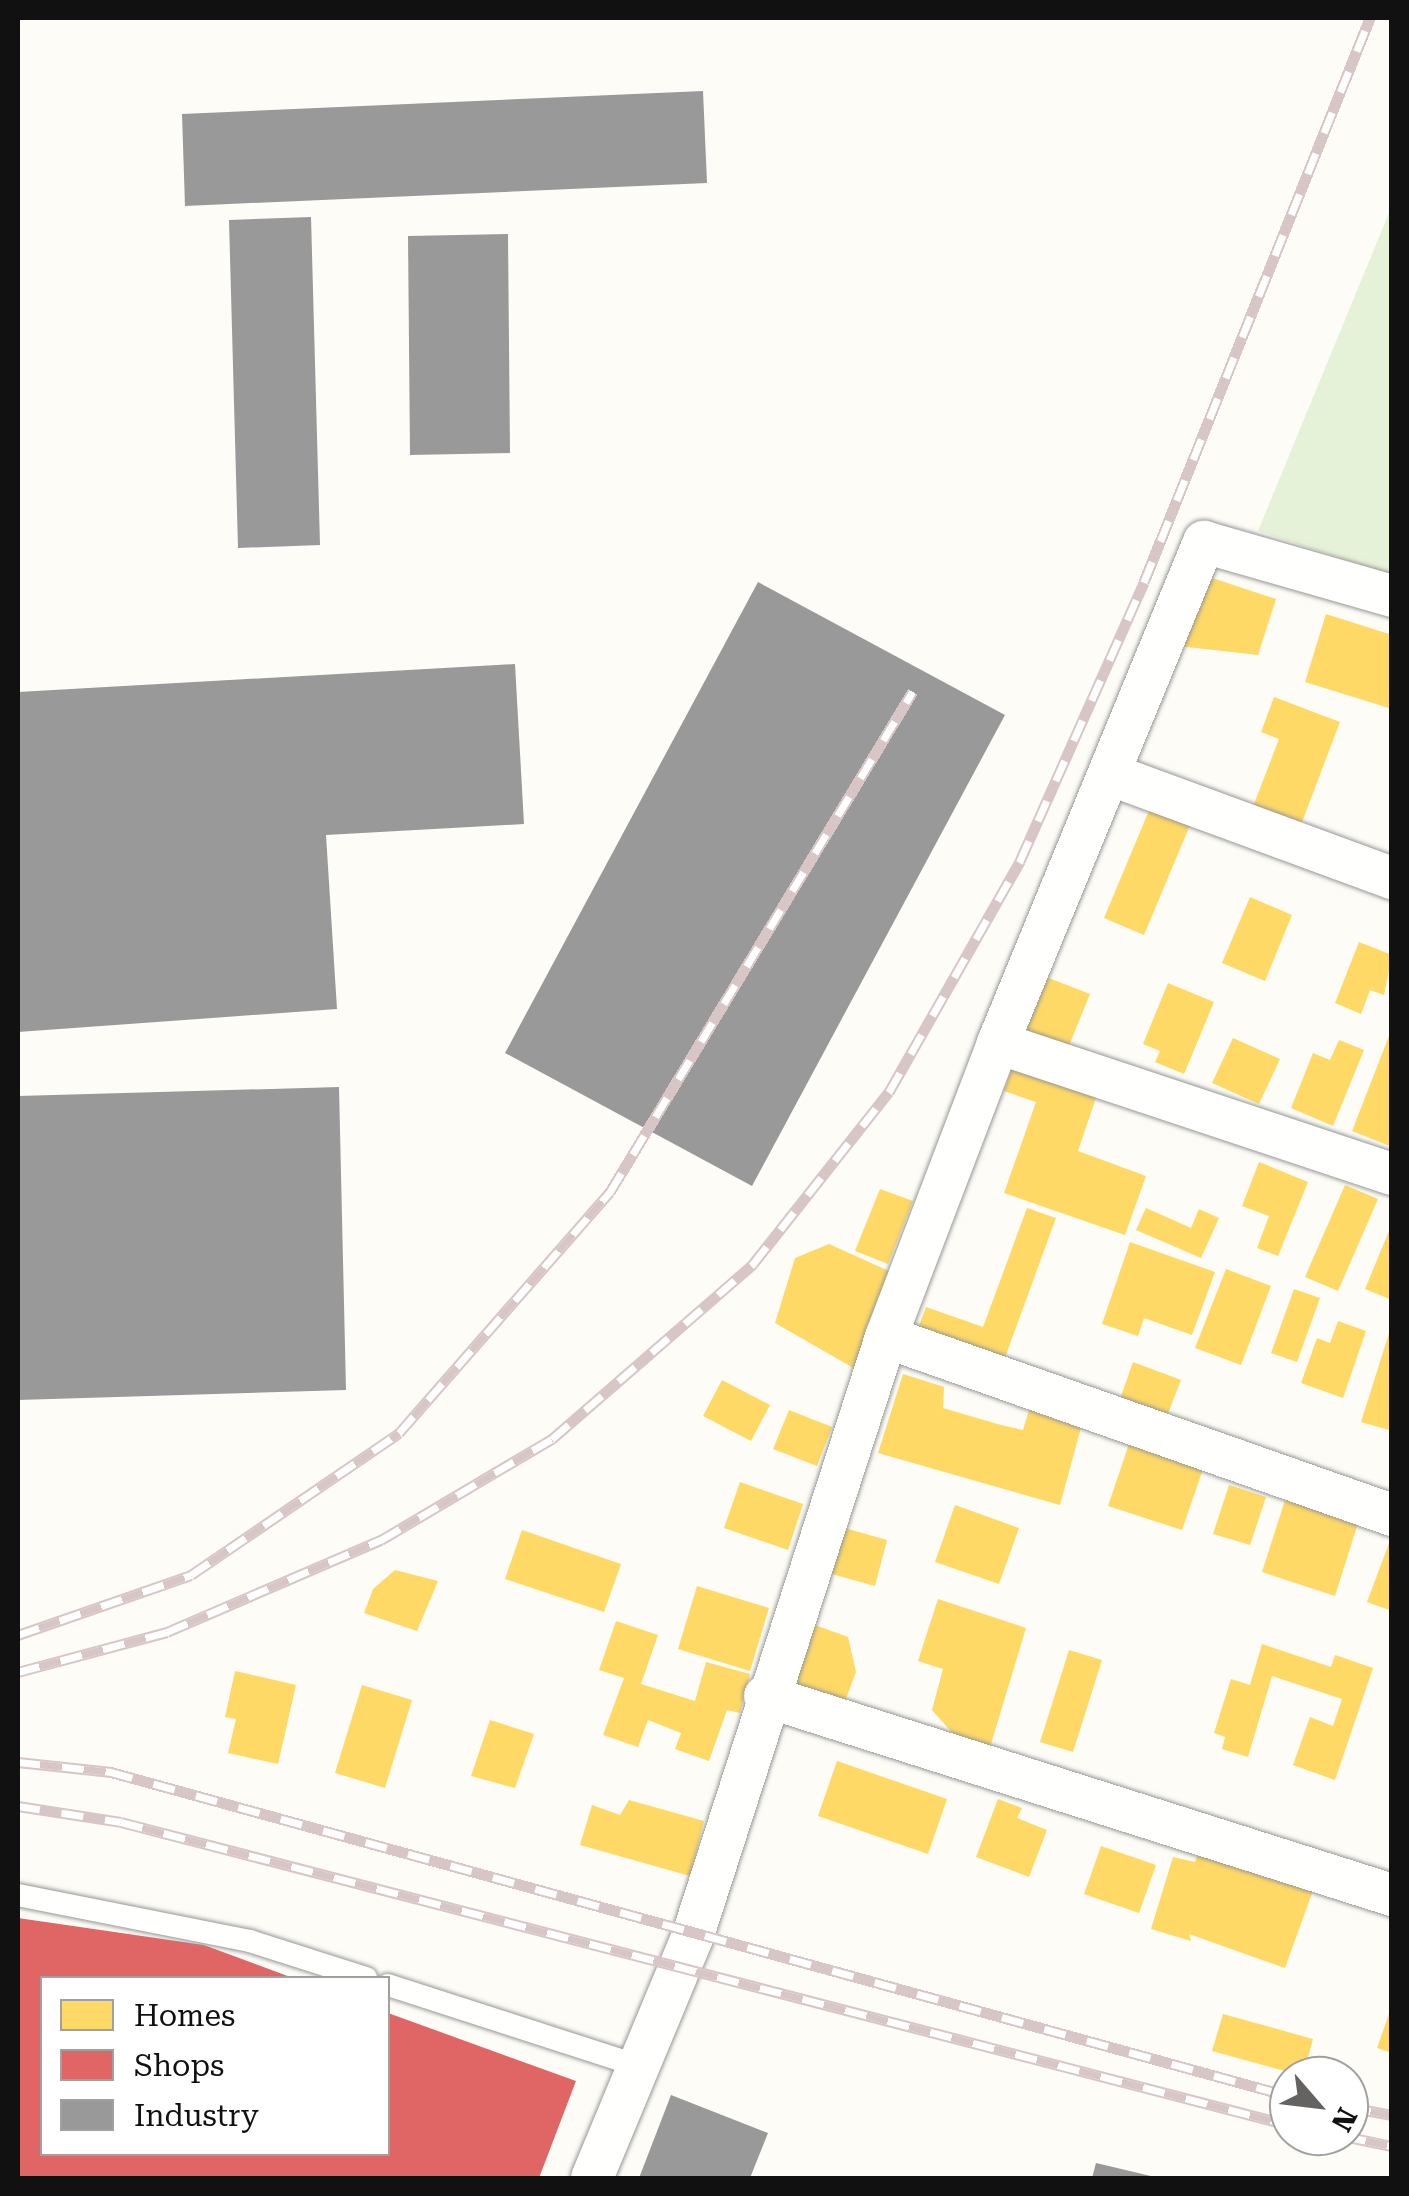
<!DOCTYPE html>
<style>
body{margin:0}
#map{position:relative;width:1409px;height:2196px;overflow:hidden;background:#fdfcf7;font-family:"Roboto Serif",serif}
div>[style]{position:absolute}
.green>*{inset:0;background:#e6f2d8}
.homes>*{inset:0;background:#ffd966}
.shops>*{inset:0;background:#e06666}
.industry>*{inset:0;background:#999}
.roads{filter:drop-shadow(0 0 2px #979795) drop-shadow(0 0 2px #979795)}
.lane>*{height:22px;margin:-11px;padding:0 11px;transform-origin:11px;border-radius:11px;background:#fffffe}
.street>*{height:42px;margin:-21px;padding:0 21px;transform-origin:21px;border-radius:21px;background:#fffffe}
.rail>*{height:11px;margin-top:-5.5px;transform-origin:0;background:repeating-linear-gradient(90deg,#fff 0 22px,#d8c6c6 0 44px);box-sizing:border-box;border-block:2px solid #d8c6c6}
span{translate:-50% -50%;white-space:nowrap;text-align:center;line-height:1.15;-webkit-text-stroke:10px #fff;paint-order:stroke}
.frame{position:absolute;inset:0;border:20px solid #111;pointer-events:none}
.legend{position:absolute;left:40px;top:1976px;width:350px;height:180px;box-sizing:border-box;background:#fff;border:2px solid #a0a0a0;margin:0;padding:12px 18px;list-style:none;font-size:30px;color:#111}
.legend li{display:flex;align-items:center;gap:20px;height:50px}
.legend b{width:50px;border:2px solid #a0a0a0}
.north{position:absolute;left:1269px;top:2056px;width:100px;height:100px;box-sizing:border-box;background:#fff;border:2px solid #a0a0a0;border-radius:50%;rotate:118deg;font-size:28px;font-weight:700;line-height:40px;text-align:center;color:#111}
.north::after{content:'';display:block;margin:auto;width:35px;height:45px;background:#646362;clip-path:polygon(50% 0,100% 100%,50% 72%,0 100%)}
</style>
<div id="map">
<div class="green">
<div style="clip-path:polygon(1391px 208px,1391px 574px,1258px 531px)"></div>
</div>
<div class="homes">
<div style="clip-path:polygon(1206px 576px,1276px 599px,1258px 655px,1178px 646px)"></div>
<div style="clip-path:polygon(1326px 614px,1392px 635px,1392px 709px,1305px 682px)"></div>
<div style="clip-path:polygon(1274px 697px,1340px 722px,1299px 830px,1251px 812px,1279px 739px,1261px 732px)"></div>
<div style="clip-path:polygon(1153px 801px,1193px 818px,1144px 935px,1104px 918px)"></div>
<div style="clip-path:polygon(1250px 897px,1292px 915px,1265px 981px,1222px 963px)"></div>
<div style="clip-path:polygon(1359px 942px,1392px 955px,1384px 995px,1370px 990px,1361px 1014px,1335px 1003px)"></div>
<div style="clip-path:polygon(1041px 975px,1090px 994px,1066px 1053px,1018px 1034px)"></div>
<div style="clip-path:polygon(1168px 983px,1214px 1002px,1184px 1074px,1155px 1062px,1160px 1051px,1143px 1044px)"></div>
<div style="clip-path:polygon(1389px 1036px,1392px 1037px,1390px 1146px,1352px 1131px)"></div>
<div style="clip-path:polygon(1233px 1038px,1280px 1059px,1259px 1104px,1212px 1083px)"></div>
<div style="clip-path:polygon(1339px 1040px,1364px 1050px,1333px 1126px,1291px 1108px,1313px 1053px,1330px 1060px)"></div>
<div style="clip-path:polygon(1017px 1054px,1101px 1083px,1078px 1151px,1146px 1176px,1125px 1235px,1004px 1193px,1036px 1102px,1004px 1091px)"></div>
<div style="clip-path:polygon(1259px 1162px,1308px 1182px,1278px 1256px,1257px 1248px,1269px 1216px,1242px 1206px)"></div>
<div style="clip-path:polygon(1345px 1185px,1378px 1199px,1338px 1291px,1305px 1277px)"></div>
<div style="clip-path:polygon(880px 1189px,913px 1201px,888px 1264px,855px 1251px)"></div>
<div style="clip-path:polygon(1027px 1208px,1056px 1218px,1003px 1363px,917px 1331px,926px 1307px,983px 1327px)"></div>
<div style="clip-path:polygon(1146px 1208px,1191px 1228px,1199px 1209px,1219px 1218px,1201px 1258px,1136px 1230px)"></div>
<div style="clip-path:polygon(1391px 1226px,1392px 1226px,1392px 1300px,1365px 1289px)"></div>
<div style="clip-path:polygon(1130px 1242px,1215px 1272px,1192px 1335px,1144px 1318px,1138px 1336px,1102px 1324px)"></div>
<div style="clip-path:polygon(829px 1244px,891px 1272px,857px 1370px,775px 1323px,795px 1258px)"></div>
<div style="clip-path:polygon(1226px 1269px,1271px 1286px,1241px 1365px,1195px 1348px)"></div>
<div style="clip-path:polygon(1294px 1289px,1320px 1298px,1297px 1362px,1271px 1353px)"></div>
<div style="clip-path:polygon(1338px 1321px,1366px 1331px,1343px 1398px,1301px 1383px,1317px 1338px,1330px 1343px)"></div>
<div style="clip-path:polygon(1391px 1327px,1392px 1421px,1389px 1430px,1361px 1422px)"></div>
<div style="clip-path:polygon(1133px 1362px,1181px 1380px,1167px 1416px,1120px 1399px)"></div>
<div style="clip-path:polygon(903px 1374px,944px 1387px,943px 1408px,1001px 1425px,1023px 1430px,1029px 1410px,1082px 1424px,1060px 1505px,878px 1453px)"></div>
<div style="clip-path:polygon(722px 1380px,770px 1405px,751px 1441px,703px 1416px)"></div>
<div style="clip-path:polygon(789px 1410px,832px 1427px,817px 1466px,773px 1449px)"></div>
<div style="clip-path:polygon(1129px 1444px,1203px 1469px,1182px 1530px,1108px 1506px)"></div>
<div style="clip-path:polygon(740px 1482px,803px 1504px,788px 1550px,724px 1528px)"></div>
<div style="clip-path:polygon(1229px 1485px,1266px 1497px,1250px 1545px,1213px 1534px)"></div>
<div style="clip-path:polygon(1286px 1497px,1359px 1520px,1335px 1596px,1262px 1572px)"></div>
<div style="clip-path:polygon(955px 1505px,1019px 1528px,999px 1584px,935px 1562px)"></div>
<div style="clip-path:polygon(841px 1527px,887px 1540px,875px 1586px,828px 1573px)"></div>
<div style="clip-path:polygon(522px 1530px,621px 1564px,604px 1612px,505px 1579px)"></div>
<div style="clip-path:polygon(1391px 1538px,1392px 1538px,1392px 1611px,1367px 1602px)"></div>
<div style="clip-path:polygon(395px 1570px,438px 1581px,417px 1631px,364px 1613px,373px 1589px)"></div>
<div style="clip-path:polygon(697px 1586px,769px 1608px,750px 1671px,678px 1649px)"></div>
<div style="clip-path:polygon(938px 1599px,1026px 1628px,988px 1754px,964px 1746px,932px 1710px,943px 1669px,918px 1661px)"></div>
<div style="clip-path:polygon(616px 1621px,658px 1635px,641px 1684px,695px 1701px,706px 1662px,750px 1674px,740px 1713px,727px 1710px,709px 1761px,675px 1749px,681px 1733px,648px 1720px,638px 1747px,603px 1735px,624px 1678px,599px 1670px)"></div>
<div style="clip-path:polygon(804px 1621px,848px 1637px,856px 1672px,841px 1712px,783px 1689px)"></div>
<div style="clip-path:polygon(1262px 1644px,1331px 1667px,1335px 1655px,1373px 1668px,1335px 1780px,1293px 1765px,1310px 1717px,1333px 1726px,1342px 1699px,1272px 1676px,1248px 1757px,1222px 1749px,1225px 1737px,1214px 1733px,1231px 1679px,1250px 1685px)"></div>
<div style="clip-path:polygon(1069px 1650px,1102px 1660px,1073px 1752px,1040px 1742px)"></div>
<div style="clip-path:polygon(235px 1671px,296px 1685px,278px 1764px,228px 1753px,236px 1719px,225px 1717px)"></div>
<div style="clip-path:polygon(362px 1685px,412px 1700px,385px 1788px,335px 1773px)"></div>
<div style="clip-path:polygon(490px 1720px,534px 1734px,515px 1788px,471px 1776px)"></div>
<div style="clip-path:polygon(837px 1761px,947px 1799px,928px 1854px,818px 1816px)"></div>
<div style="clip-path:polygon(998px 1799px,1022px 1808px,1017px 1818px,1047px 1830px,1029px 1877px,976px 1857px)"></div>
<div style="clip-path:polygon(629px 1800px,704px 1821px,690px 1876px,580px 1845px,592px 1805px,620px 1815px)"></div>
<div style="clip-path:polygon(1201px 1844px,1315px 1885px,1285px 1968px,1189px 1934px,1191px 1941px,1151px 1929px,1173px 1857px,1195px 1862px)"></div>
<div style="clip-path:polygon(1101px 1846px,1156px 1865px,1139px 1913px,1084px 1894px)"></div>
<div style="clip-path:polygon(1391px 2008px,1392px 2008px,1392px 2053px,1377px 2048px)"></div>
<div style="clip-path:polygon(1223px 2014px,1313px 2039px,1303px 2076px,1212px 2051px)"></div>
</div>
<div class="shops">
<div style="clip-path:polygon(18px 1918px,204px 1945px,293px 1978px,42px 1978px,42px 2154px,388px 2154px,388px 2013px,576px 2081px,539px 2178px,18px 2178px)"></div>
</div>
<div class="industry">
<div style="clip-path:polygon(703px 91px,707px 183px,185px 206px,182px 114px)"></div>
<div style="clip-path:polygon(311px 217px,320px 545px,238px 548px,229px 220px)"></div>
<div style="clip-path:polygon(508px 234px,510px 453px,410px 455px,408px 236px)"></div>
<div style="clip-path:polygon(758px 582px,1005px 715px,752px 1186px,505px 1053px)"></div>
<div style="clip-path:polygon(515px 664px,524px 824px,326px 835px,337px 1009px,18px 1032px,18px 692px)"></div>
<div style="clip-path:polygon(339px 1087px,346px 1390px,18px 1400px,18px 1096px)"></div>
<div style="clip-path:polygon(671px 2095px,768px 2133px,750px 2178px,639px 2178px)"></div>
<div style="clip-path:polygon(1096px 2163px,1155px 2177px,1154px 2178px,1092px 2178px)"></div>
</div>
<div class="roads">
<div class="lane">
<div style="left:18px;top:1895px;width:237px;rotate:11.2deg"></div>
<div style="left:250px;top:1941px;width:122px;rotate:17.7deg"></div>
<div style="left:388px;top:1985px;width:264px;rotate:17.9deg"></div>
</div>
<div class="street">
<div style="left:1109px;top:774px;width:302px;rotate:20.2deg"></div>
<div style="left:998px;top:1043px;width:415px;rotate:18.4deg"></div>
<div style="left:886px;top:1337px;width:536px;rotate:19.38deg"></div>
<div style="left:765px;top:1696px;width:658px;rotate:17.61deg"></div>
<div style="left:592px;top:2178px;width:263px;rotate:-67.4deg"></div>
<div style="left:693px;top:1935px;width:628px;rotate:-72.11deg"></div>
<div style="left:886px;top:1337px;width:315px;rotate:-69.1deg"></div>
<div style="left:998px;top:1043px;width:542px;rotate:-67.65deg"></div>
<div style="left:1204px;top:542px;width:196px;rotate:16deg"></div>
</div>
</div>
<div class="rail">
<div style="left:18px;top:1635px;width:183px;rotate:-19.1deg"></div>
<div style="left:191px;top:1575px;width:252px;rotate:-34.3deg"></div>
<div style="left:399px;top:1433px;width:320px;rotate:-48.8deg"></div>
<div style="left:610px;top:1192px;width:585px;rotate:-58.83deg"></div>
<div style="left:18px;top:1672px;width:154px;rotate:-15deg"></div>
<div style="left:167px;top:1632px;width:233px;rotate:-23.3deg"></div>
<div style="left:381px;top:1540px;width:199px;rotate:-30.6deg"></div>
<div style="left:552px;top:1439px;width:267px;rotate:-41deg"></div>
<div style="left:753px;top:1264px;width:219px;rotate:-51.7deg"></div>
<div style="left:889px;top:1092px;width:266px;rotate:-60.4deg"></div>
<div style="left:1020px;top:861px;width:305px;rotate:-66deg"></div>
<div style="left:1144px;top:582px;width:608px;rotate:-68.16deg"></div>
<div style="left:18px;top:1762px;width:94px;rotate:6.1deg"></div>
<div style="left:111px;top:1772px;width:1222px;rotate:15.38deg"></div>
<div style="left:18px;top:1806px;width:104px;rotate:8.8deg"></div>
<div style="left:121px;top:1822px;width:1207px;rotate:14.54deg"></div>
<div style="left:1349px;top:2107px;width:44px;rotate:10.5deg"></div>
<div style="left:1344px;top:2136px;width:49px;rotate:11.8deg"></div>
</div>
<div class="frame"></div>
<ul class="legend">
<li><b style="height:28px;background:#ffd966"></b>Homes</li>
<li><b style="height:28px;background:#e06666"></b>Shops</li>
<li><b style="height:28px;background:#999"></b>Industry</li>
</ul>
<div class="north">N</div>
</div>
